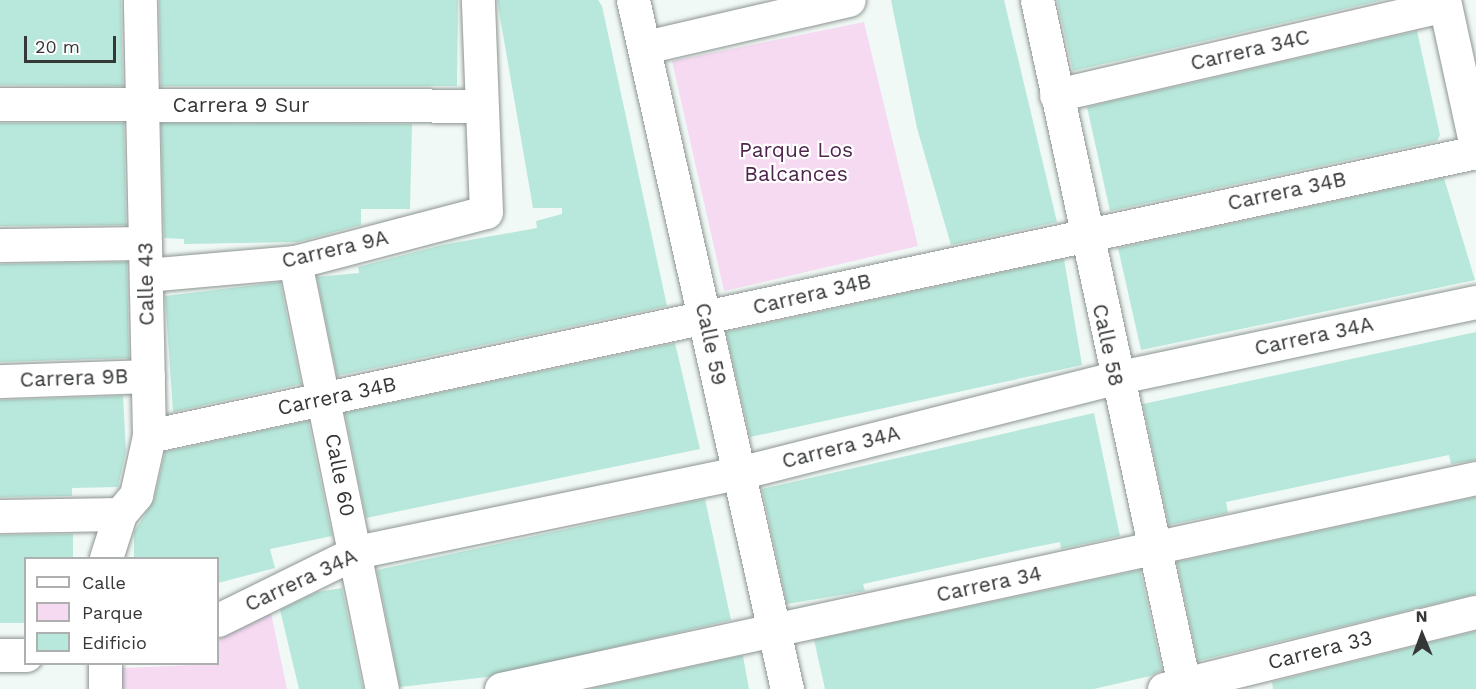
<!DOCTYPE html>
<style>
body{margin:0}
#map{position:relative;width:1476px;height:689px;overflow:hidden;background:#f1f9f6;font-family:"Work Sans",sans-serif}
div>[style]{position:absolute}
.green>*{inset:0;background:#f5daf2}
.building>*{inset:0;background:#b8e8db}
.roads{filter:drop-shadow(0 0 2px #8d9592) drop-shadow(0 0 2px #8d9592)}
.minor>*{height:33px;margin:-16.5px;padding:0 16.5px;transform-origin:16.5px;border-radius:16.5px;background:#fff}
span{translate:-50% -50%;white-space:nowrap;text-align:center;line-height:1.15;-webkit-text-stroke:4.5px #fff;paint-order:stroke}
.street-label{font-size:21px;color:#353837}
.park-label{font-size:21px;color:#4f264d}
.legend{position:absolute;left:24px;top:557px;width:195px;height:108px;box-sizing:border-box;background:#fff;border:2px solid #aeafaf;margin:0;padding:8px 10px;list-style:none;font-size:18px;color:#353837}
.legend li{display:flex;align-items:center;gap:12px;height:30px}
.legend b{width:30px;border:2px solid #aeafaf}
.north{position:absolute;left:1392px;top:605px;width:60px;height:60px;-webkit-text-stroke:4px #fff;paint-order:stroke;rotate:359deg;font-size:16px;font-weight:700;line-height:24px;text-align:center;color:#353837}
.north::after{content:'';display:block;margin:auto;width:21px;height:27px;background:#353837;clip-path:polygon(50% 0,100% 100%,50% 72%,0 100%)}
.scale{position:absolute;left:24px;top:36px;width:92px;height:27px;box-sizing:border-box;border:3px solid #353837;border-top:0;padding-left:8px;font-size:18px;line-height:21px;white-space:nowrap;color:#353837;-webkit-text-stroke:4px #fff;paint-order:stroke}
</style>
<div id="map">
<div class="green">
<div style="clip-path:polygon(864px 22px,918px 246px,724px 291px,672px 61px)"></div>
<div style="clip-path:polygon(270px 608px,287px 689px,122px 689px,122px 668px,218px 664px,218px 638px)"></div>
</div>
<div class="building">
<div style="clip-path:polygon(0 0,121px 0,123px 86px,0 85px)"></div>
<div style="clip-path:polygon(159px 0,458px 0,457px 86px,161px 86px)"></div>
<div style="clip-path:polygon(497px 0,598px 0,602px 6px,667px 306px,337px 376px,317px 277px,359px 273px,358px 267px,442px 245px,537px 228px,536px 221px,562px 214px,562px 208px,533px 208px)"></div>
<div style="clip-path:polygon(891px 0,1004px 0,1057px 222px,951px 245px,917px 128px)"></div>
<div style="clip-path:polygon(1057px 0,1383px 0,1073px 71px)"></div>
<div style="clip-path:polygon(1417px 31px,1440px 135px,1437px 141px,1110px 211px,1087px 107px)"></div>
<div style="clip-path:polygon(0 123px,124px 123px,126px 225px,0 226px)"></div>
<div style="clip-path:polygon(161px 123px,412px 124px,410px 209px,361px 209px,361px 225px,298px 242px,184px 244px,184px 239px,164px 238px)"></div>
<div style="clip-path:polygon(1444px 178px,1475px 280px,1141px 350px,1118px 248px)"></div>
<div style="clip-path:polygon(1064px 259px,1082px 365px,750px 437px,726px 332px)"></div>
<div style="clip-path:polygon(127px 262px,129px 358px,0 362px,0 264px)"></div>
<div style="clip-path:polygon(280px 282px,301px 384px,173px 412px,165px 296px)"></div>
<div style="clip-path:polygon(1476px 332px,1476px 460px,1451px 464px,1449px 455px,1353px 475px,1226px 502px,1228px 513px,1169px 525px,1143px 404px)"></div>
<div style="clip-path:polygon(675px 343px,700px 449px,366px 518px,345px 413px)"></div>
<div style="clip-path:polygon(123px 396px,126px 451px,118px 487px,72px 488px,72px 496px,0 497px,0 400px)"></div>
<div style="clip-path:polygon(1094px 413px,1120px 536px,1061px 549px,1060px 542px,1025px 549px,863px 584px,865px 591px,787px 604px,762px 489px)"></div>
<div style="clip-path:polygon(308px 421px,332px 536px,270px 549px,275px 568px,218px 583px,218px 558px,134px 558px,134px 532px,154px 500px,165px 452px)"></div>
<div style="clip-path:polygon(1476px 497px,1476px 594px,1198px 661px,1177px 562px)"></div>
<div style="clip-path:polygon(705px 499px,731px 620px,487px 677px,400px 687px,377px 570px)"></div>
<div style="clip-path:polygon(73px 534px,73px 558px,26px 558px,26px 623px,0 623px,0 535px)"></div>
<div style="clip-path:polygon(1140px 570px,1162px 670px,1150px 676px,1094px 689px,825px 689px,814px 640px)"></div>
<div style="clip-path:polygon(342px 588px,363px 689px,299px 689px,280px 610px,317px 592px)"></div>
<div style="clip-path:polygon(1476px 631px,1476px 689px,1273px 689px,1272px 682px)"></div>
<div style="clip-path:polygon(743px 656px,749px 689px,590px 689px,740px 656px)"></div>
</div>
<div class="roads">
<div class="minor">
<div style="left:633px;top:0;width:706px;rotate:77.4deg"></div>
<div style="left:1037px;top:0;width:705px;rotate:77.88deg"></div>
<div style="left:1444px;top:0;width:150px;rotate:77.7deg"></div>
<div style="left:645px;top:47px;width:209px;rotate:-13deg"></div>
<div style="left:1056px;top:95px;width:399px;rotate:-13deg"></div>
<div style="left:0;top:104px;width:481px;rotate:0.2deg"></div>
<div style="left:0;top:245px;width:145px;rotate:-0.8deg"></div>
<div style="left:295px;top:262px;width:436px;rotate:78.5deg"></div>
<div style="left:146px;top:275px;width:150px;rotate:-5deg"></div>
<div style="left:295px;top:262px;width:197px;rotate:-14.7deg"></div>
<div style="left:486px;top:212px;width:212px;rotate:-92.2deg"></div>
<div style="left:0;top:381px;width:148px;rotate:-1.9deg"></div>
<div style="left:149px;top:436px;width:1357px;rotate:-12.08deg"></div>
<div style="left:0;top:516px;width:120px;rotate:-1deg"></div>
<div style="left:106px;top:558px;width:46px;rotate:-72.3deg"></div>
<div style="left:120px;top:514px;width:25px;rotate:-50deg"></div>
<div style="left:136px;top:495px;width:60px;rotate:-77.6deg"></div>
<div style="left:149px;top:436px;width:436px;rotate:-91.2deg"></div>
<div style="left:218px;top:620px;width:154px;rotate:-26.2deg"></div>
<div style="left:356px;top:552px;width:391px;rotate:-11.7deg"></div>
<div style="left:739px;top:473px;width:388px;rotate:-14.2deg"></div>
<div style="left:1115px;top:378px;width:369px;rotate:-11.9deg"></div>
<div style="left:0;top:655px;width:26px"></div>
<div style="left:105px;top:664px;width:25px;rotate:90deg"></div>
<div style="left:501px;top:689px;width:998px;rotate:-12.21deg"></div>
<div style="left:1164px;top:689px;width:321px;rotate:-13.9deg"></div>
</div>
</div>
<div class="street-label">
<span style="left:1250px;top:50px;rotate:-13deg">Carrera 34C</span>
<span style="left:241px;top:105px">Carrera 9 Sur</span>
<span style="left:1287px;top:191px;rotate:-12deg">Carrera 34B</span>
<span style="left:335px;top:249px;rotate:-13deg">Carrera 9A</span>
<span style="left:146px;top:284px;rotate:-91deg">Calle 43</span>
<span style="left:812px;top:294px;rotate:-13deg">Carrera 34B</span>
<span style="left:1314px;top:336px;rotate:-12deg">Carrera 34A</span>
<span style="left:711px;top:344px;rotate:78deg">Calle 59</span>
<span style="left:1108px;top:345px;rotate:78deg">Calle 58</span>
<span style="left:74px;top:378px;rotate:-2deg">Carrera 9B</span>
<span style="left:337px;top:396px;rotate:-12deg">Carrera 34B</span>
<span style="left:841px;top:447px;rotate:-14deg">Carrera 34A</span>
<span style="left:340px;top:475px;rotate:79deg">Calle 60</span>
<span style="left:301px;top:580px;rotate:-25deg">Carrera 34A</span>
<span style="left:989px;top:584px;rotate:-12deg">Carrera 34</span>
<span style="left:1320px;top:650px;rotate:-14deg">Carrera 33</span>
</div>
<div class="park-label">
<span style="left:796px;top:162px">Parque Los<br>Balcances</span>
</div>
<ul class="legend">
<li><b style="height:8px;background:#fff"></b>Calle</li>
<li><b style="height:16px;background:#f5daf2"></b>Parque</li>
<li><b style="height:16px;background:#b8e8db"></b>Edificio</li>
</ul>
<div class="north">N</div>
<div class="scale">20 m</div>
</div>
